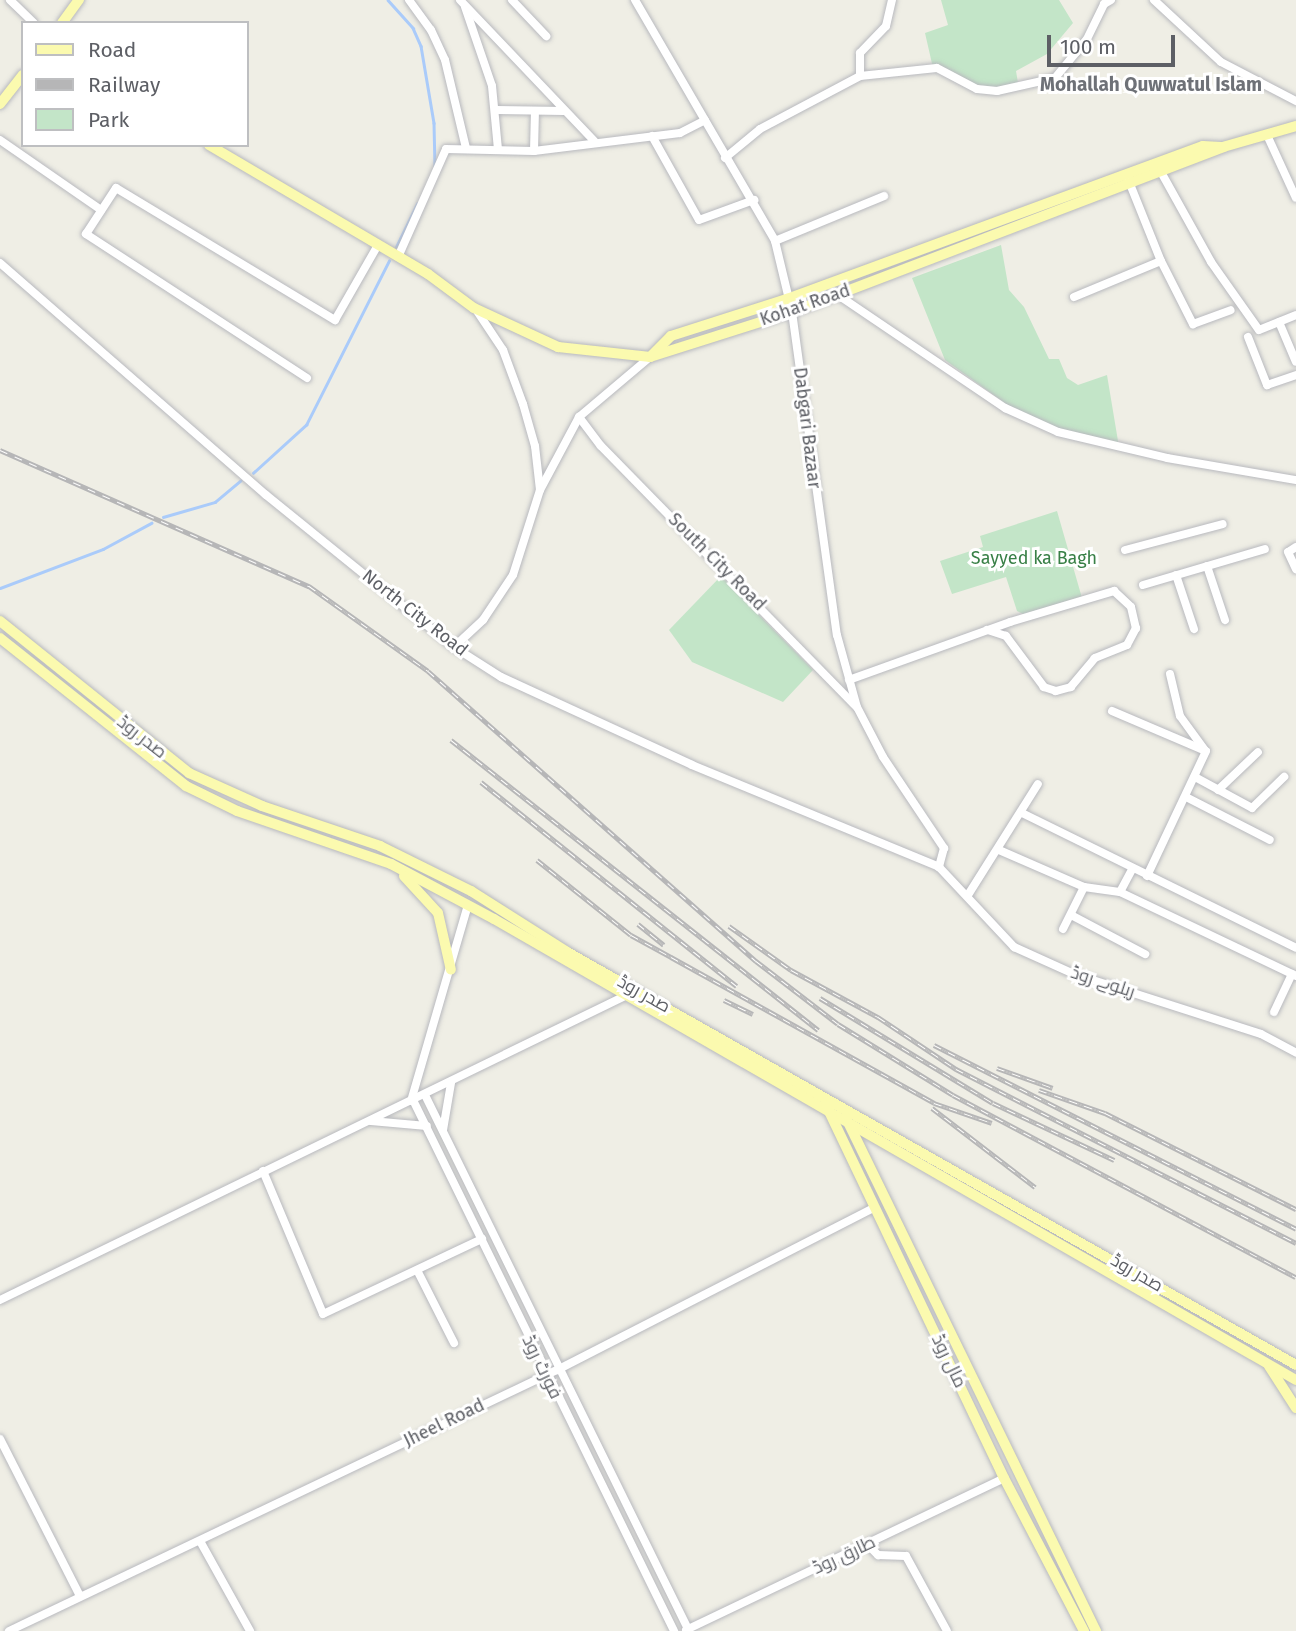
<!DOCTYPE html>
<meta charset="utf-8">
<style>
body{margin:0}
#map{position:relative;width:1296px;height:1631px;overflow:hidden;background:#efeee5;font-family:"Fira Sans",Cairo,sans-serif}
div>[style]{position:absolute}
.green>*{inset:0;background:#c3e5c8}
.stream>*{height:2.5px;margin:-1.25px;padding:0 1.25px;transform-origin:1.25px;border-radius:1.25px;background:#aacbfa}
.roads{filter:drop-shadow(0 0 2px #b8b9be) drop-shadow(0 0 2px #b8b9be)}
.minor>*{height:8px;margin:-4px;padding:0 4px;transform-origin:4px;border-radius:4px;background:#fff}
.major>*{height:10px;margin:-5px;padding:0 5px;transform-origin:5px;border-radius:5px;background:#fbfaaf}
.rail>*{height:5px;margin-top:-2.5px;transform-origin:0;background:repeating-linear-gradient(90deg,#fff 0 8px,#b6b6b7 0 16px);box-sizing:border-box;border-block:2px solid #b6b6b7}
span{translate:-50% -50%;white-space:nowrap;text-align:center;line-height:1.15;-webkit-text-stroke:6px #fff;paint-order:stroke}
.street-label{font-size:18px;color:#5d5f65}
.park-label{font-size:18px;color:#398047}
.neighbourhood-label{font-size:19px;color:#6e7177;font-weight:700}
.legend{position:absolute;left:21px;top:21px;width:228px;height:126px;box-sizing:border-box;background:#fff;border:2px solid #bebfc1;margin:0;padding:9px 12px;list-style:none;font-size:21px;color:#5d5f65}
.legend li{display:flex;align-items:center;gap:14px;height:35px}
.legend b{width:35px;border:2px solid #bebfc1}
.scale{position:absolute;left:1047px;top:35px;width:128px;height:32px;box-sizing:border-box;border:4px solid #5d5f65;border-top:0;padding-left:9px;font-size:21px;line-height:24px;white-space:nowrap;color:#5d5f65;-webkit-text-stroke:5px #fff;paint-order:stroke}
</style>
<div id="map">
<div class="green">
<div style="clip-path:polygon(941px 0,1059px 0,1073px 23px,1047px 54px,1016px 71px,1019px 89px,977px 89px,933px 68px,925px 33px,948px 25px)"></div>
<div style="clip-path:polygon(1001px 245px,1009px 290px,1024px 307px,1049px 359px,1059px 359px,1067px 378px,1078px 385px,1107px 375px,1119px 447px,1058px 432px,1009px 406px,945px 360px,912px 278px)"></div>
<div style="clip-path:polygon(1057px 511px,1082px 598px,1025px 615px,1017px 611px,1006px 577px,952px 594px,940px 561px,983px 547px,980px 536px)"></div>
<div style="clip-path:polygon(721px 576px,813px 670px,783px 702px,692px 662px,669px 630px)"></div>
</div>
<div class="stream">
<div style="left:388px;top:0;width:38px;rotate:48deg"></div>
<div style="left:413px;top:28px;width:20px;rotate:66deg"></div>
<div style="left:421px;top:46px;width:78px;rotate:80.4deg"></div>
<div style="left:434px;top:123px;width:43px;rotate:88.7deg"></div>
<div style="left:396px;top:247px;width:48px;rotate:-64deg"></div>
<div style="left:253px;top:473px;width:72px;rotate:-42.2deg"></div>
<div style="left:306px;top:425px;width:184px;rotate:-63.2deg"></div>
<div style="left:163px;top:517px;width:54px;rotate:-16.1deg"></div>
<div style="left:215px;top:502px;width:33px;rotate:-40deg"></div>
<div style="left:0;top:588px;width:110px;rotate:-20.7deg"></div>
<div style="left:103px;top:549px;width:55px;rotate:-28.4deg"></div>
</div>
<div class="roads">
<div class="minor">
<div style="left:10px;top:0;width:33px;rotate:44deg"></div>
<div style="left:409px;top:0;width:37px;rotate:54deg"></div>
<div style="left:431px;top:30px;width:33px;rotate:65deg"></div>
<div style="left:445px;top:60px;width:90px;rotate:76.6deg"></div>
<div style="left:460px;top:0;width:196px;rotate:46.4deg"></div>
<div style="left:512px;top:0;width:50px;rotate:46.6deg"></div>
<div style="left:635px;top:0;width:279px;rotate:59.8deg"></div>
<div style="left:775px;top:241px;width:73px;rotate:76.5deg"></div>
<div style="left:792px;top:312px;width:326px;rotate:82.1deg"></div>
<div style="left:837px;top:635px;width:75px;rotate:74.5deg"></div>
<div style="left:857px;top:707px;width:56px;rotate:62.5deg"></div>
<div style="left:883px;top:757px;width:110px;rotate:56.2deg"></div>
<div style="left:944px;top:848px;width:20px;rotate:105deg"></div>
<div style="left:1154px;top:0;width:91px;rotate:42.8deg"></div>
<div style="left:1221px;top:62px;width:85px;rotate:27.5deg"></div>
<div style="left:465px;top:7px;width:83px;rotate:71.1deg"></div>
<div style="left:492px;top:86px;width:63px;rotate:84.6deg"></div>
<div style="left:860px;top:76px;width:23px;rotate:-90deg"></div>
<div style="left:860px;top:53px;width:37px;rotate:-46deg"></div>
<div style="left:886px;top:26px;width:27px;rotate:-77deg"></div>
<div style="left:497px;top:110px;width:67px;rotate:0.9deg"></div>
<div style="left:1267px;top:135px;width:69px;rotate:65.3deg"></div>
<div style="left:652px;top:136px;width:96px;rotate:60.8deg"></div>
<div style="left:699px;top:220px;width:59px;rotate:-20deg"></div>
<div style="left:0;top:140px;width:123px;rotate:34.7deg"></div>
<div style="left:534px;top:151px;width:40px;rotate:-88.6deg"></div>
<div style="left:725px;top:158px;width:45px;rotate:-39.6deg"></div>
<div style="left:760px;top:129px;width:113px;rotate:-27.9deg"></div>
<div style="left:860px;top:76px;width:77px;rotate:-5.9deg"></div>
<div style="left:937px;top:68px;width:45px;rotate:27.7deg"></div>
<div style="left:977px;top:89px;width:20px;rotate:6deg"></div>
<div style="left:997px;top:91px;width:59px;rotate:-12.6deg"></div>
<div style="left:1055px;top:78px;width:50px;rotate:-50.6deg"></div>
<div style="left:1087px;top:39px;width:39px;rotate:-64deg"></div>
<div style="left:1104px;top:4px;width:8px;rotate:-30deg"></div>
<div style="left:1161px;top:172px;width:103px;rotate:60.9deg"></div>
<div style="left:1211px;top:262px;width:83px;rotate:54.8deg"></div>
<div style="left:1259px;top:330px;width:40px;rotate:-22deg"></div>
<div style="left:1128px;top:179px;width:88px;rotate:68.1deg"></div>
<div style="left:1161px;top:261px;width:71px;rotate:63.1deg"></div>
<div style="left:1193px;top:324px;width:40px;rotate:-20.2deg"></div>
<div style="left:775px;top:241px;width:118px;rotate:-22.4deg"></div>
<div style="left:398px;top:257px;width:118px;rotate:-66deg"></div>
<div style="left:446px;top:149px;width:88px;rotate:1.3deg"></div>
<div style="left:534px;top:151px;width:147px;rotate:-7deg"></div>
<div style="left:680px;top:133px;width:28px;rotate:-27deg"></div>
<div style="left:0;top:263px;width:353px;rotate:41.1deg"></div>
<div style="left:266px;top:495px;width:242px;rotate:39deg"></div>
<div style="left:454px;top:647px;width:56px;rotate:32.6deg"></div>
<div style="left:501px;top:677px;width:210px;rotate:24.7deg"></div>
<div style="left:692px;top:765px;width:267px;rotate:22.4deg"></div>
<div style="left:939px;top:867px;width:110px;rotate:46.8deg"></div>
<div style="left:1014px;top:947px;width:66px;rotate:24.2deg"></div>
<div style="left:1074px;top:974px;width:196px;rotate:17.8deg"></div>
<div style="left:1261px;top:1034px;width:40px;rotate:28deg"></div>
<div style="left:838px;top:295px;width:202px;rotate:34.1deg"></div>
<div style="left:1005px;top:408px;width:58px;rotate:24.4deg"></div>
<div style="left:1058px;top:432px;width:112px;rotate:13.4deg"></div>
<div style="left:1167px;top:458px;width:131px;rotate:9.7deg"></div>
<div style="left:1074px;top:297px;width:94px;rotate:-22.5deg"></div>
<div style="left:477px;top:311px;width:47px;rotate:56.3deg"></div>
<div style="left:503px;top:350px;width:58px;rotate:69.7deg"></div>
<div style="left:523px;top:404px;width:44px;rotate:74.1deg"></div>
<div style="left:535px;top:446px;width:44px;rotate:83.5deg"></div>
<div style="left:1279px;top:322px;width:43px;rotate:67deg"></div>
<div style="left:1248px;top:337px;width:52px;rotate:68.4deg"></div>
<div style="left:1267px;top:385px;width:31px;rotate:-19deg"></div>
<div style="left:307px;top:378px;width:264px;rotate:-146.9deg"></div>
<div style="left:86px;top:234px;width:55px;rotate:-56.9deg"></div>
<div style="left:116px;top:188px;width:256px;rotate:31.1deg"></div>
<div style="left:335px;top:320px;width:86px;rotate:-60.2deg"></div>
<div style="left:579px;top:417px;width:36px;rotate:53deg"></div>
<div style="left:601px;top:446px;width:363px;rotate:45.6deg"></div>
<div style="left:1296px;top:547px;width:9px;rotate:148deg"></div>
<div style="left:1288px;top:552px;width:19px;rotate:65deg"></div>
<div style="left:1125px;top:550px;width:101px;rotate:-14.9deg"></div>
<div style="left:1207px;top:566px;width:57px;rotate:71.6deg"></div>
<div style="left:1176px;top:575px;width:57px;rotate:71.6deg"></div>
<div style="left:1143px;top:585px;width:127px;rotate:-16.4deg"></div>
<div style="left:454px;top:647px;width:40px;rotate:-43deg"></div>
<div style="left:483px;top:620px;width:54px;rotate:-56.3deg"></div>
<div style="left:513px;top:575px;width:89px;rotate:-72.4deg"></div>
<div style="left:540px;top:490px;width:83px;rotate:-61.9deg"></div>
<div style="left:579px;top:417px;width:93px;rotate:-40.2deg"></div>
<div style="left:1170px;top:674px;width:43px;rotate:76.6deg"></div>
<div style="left:1180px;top:716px;width:41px;rotate:54deg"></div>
<div style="left:849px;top:680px;width:171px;rotate:-19.8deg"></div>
<div style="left:1010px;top:622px;width:109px;rotate:-16.6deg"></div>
<div style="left:1114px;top:591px;width:23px;rotate:43deg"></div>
<div style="left:1131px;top:607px;width:22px;rotate:77deg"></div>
<div style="left:1136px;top:628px;width:19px;rotate:118deg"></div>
<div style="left:1127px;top:645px;width:35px;rotate:158deg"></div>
<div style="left:1095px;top:658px;width:38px;rotate:130deg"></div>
<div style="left:1071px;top:687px;width:16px;rotate:165deg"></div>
<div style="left:1056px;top:691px;width:13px;rotate:-162deg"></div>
<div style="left:1044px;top:687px;width:64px;rotate:-126.7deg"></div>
<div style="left:1006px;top:636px;width:20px;rotate:-162deg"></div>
<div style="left:1112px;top:711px;width:102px;rotate:23.1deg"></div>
<div style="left:1195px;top:777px;width:65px;rotate:28.5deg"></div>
<div style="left:1252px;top:808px;width:45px;rotate:-44.1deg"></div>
<div style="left:1218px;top:790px;width:55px;rotate:-43.5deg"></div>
<div style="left:1186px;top:797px;width:94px;rotate:27.1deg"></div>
<div style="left:1022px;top:813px;width:305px;rotate:26.2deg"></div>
<div style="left:999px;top:850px;width:93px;rotate:23.5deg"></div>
<div style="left:1084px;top:887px;width:36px;rotate:8deg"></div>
<div style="left:1120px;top:892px;width:195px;rotate:25.5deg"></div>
<div style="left:1147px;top:876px;width:138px;rotate:-64.7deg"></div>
<div style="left:1120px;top:892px;width:26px;rotate:-62deg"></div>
<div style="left:968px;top:895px;width:131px;rotate:-57.8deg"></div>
<div style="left:1071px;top:915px;width:84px;rotate:27.8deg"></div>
<div style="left:1063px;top:929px;width:47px;rotate:-63.4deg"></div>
<div style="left:1274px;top:1012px;width:42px;rotate:-64.7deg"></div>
<div style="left:425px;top:1095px;width:597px;rotate:63.78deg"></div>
<div style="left:413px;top:1100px;width:592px;rotate:63.82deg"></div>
<div style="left:411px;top:1101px;width:204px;rotate:-73.8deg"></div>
<div style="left:371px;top:1121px;width:56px;rotate:5.1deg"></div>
<div style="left:443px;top:1130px;width:48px;rotate:-80.3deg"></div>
<div style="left:263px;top:1171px;width:155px;rotate:67.2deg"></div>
<div style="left:323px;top:1314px;width:176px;rotate:-25.3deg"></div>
<div style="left:417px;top:1270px;width:82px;rotate:63.1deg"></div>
<div style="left:0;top:1300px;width:693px;rotate:-25.94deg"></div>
<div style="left:0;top:1439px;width:176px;rotate:63deg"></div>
<div style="left:200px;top:1541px;width:103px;rotate:60.9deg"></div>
<div style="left:867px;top:1544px;width:16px;rotate:45deg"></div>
<div style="left:878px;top:1555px;width:28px;rotate:2deg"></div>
<div style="left:906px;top:1556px;width:85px;rotate:61.3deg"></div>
<div style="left:686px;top:1630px;width:352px;rotate:-25.5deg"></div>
<div style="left:9px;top:1631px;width:607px;rotate:-25.47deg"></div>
<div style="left:557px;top:1370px;width:357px;rotate:-27.1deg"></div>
</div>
<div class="major">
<div style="left:62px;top:23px;width:29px;rotate:-54deg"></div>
<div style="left:0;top:104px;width:37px;rotate:-52deg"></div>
<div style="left:209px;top:145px;width:254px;rotate:30.5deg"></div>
<div style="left:428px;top:274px;width:57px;rotate:36.5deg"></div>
<div style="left:474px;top:308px;width:93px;rotate:24.9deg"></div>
<div style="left:558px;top:347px;width:93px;rotate:6.2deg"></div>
<div style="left:650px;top:357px;width:149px;rotate:-17.6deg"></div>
<div style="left:792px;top:312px;width:462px;rotate:-20.9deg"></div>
<div style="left:1223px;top:147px;width:76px;rotate:-16deg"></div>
<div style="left:652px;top:355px;width:27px;rotate:-45deg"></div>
<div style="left:671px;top:336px;width:122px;rotate:-17.7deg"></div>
<div style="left:787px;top:299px;width:443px;rotate:-20.2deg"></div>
<div style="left:1203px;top:146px;width:18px;rotate:3deg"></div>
<div style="left:0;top:621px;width:243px;rotate:38.8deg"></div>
<div style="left:189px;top:773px;width:80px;rotate:24.3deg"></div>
<div style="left:262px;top:806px;width:125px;rotate:18.7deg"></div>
<div style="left:380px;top:846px;width:102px;rotate:26.3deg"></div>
<div style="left:471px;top:891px;width:114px;rotate:32.4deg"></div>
<div style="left:567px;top:952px;width:838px;rotate:29.53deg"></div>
<div style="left:0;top:638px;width:238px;rotate:38.5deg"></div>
<div style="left:186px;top:786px;width:57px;rotate:26.1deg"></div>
<div style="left:237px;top:811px;width:163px;rotate:19deg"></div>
<div style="left:391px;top:864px;width:117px;rotate:28.1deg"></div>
<div style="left:494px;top:919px;width:925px;rotate:29.89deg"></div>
<div style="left:404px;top:876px;width:50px;rotate:47.4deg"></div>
<div style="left:438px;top:913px;width:58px;rotate:77.2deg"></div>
<div style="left:826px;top:1105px;width:413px;rotate:64.5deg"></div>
<div style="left:1004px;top:1478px;width:173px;rotate:62.4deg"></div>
<div style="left:846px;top:1118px;width:571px;rotate:64.02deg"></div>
<div style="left:1269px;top:1366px;width:50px;rotate:57.3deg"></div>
</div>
</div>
<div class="rail">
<div style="left:0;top:450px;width:338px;rotate:23.8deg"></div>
<div style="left:309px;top:586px;width:146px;rotate:35.5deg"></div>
<div style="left:428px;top:671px;width:438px;rotate:41.5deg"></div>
<div style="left:756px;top:961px;width:103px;rotate:37.5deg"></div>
<div style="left:838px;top:1024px;width:135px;rotate:31.7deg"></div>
<div style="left:953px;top:1095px;width:388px;rotate:28deg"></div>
<div style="left:451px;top:740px;width:468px;rotate:38.3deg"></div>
<div style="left:481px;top:782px;width:327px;rotate:38.6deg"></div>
<div style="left:537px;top:860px;width:120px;rotate:38.6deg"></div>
<div style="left:631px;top:935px;width:46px;rotate:28.8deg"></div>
<div style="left:671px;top:957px;width:301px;rotate:29deg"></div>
<div style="left:934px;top:1103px;width:61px;rotate:19deg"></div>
<div style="left:638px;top:924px;width:33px;rotate:39deg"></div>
<div style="left:729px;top:926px;width:76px;rotate:35.4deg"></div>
<div style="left:791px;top:970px;width:99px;rotate:28.4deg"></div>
<div style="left:878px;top:1017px;width:94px;rotate:33.7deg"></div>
<div style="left:956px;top:1069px;width:382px;rotate:27.1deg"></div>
<div style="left:820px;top:998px;width:202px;rotate:31.3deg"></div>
<div style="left:993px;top:1103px;width:134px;rotate:25.2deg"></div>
<div style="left:724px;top:1000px;width:32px;rotate:26deg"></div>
<div style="left:934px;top:1045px;width:406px;rotate:26.9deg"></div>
<div style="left:997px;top:1068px;width:59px;rotate:19.7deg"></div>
<div style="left:1039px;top:1090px;width:70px;rotate:19.2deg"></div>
<div style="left:1105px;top:1113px;width:214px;rotate:26.7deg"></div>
<div style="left:932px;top:1108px;width:130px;rotate:37.5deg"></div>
</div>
<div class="street-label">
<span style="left:805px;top:305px;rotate:-19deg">Kohat Road</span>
<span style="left:807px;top:428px;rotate:83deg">Dabgari Bazaar</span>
<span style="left:717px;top:562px;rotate:45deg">South City Road</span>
<span style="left:415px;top:613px;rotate:38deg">North City Road</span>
<span style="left:142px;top:737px;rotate:38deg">صدر روڈ</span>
<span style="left:1103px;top:982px;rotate:18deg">ریلوے روڈ</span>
<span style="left:644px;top:994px;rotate:29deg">صدر روڈ</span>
<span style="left:1137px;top:1273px;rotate:30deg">صدر روڈ</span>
<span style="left:949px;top:1361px;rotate:64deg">مال روڈ</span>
<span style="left:542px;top:1367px;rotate:64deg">فورٹ روڈ</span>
<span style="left:444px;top:1423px;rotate:-26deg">Jheel Road</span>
<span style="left:844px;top:1555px;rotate:-25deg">طارق روڈ</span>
</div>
<div class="park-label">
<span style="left:1034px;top:558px">Sayyed ka Bagh</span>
</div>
<div class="neighbourhood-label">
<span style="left:1151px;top:85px">Mohallah Quwwatul Islam</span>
</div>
<ul class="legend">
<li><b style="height:9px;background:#fbfaaf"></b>Road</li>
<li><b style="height:9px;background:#b6b6b7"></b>Railway</li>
<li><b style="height:19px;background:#c3e5c8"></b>Park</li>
</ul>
<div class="scale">100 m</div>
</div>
